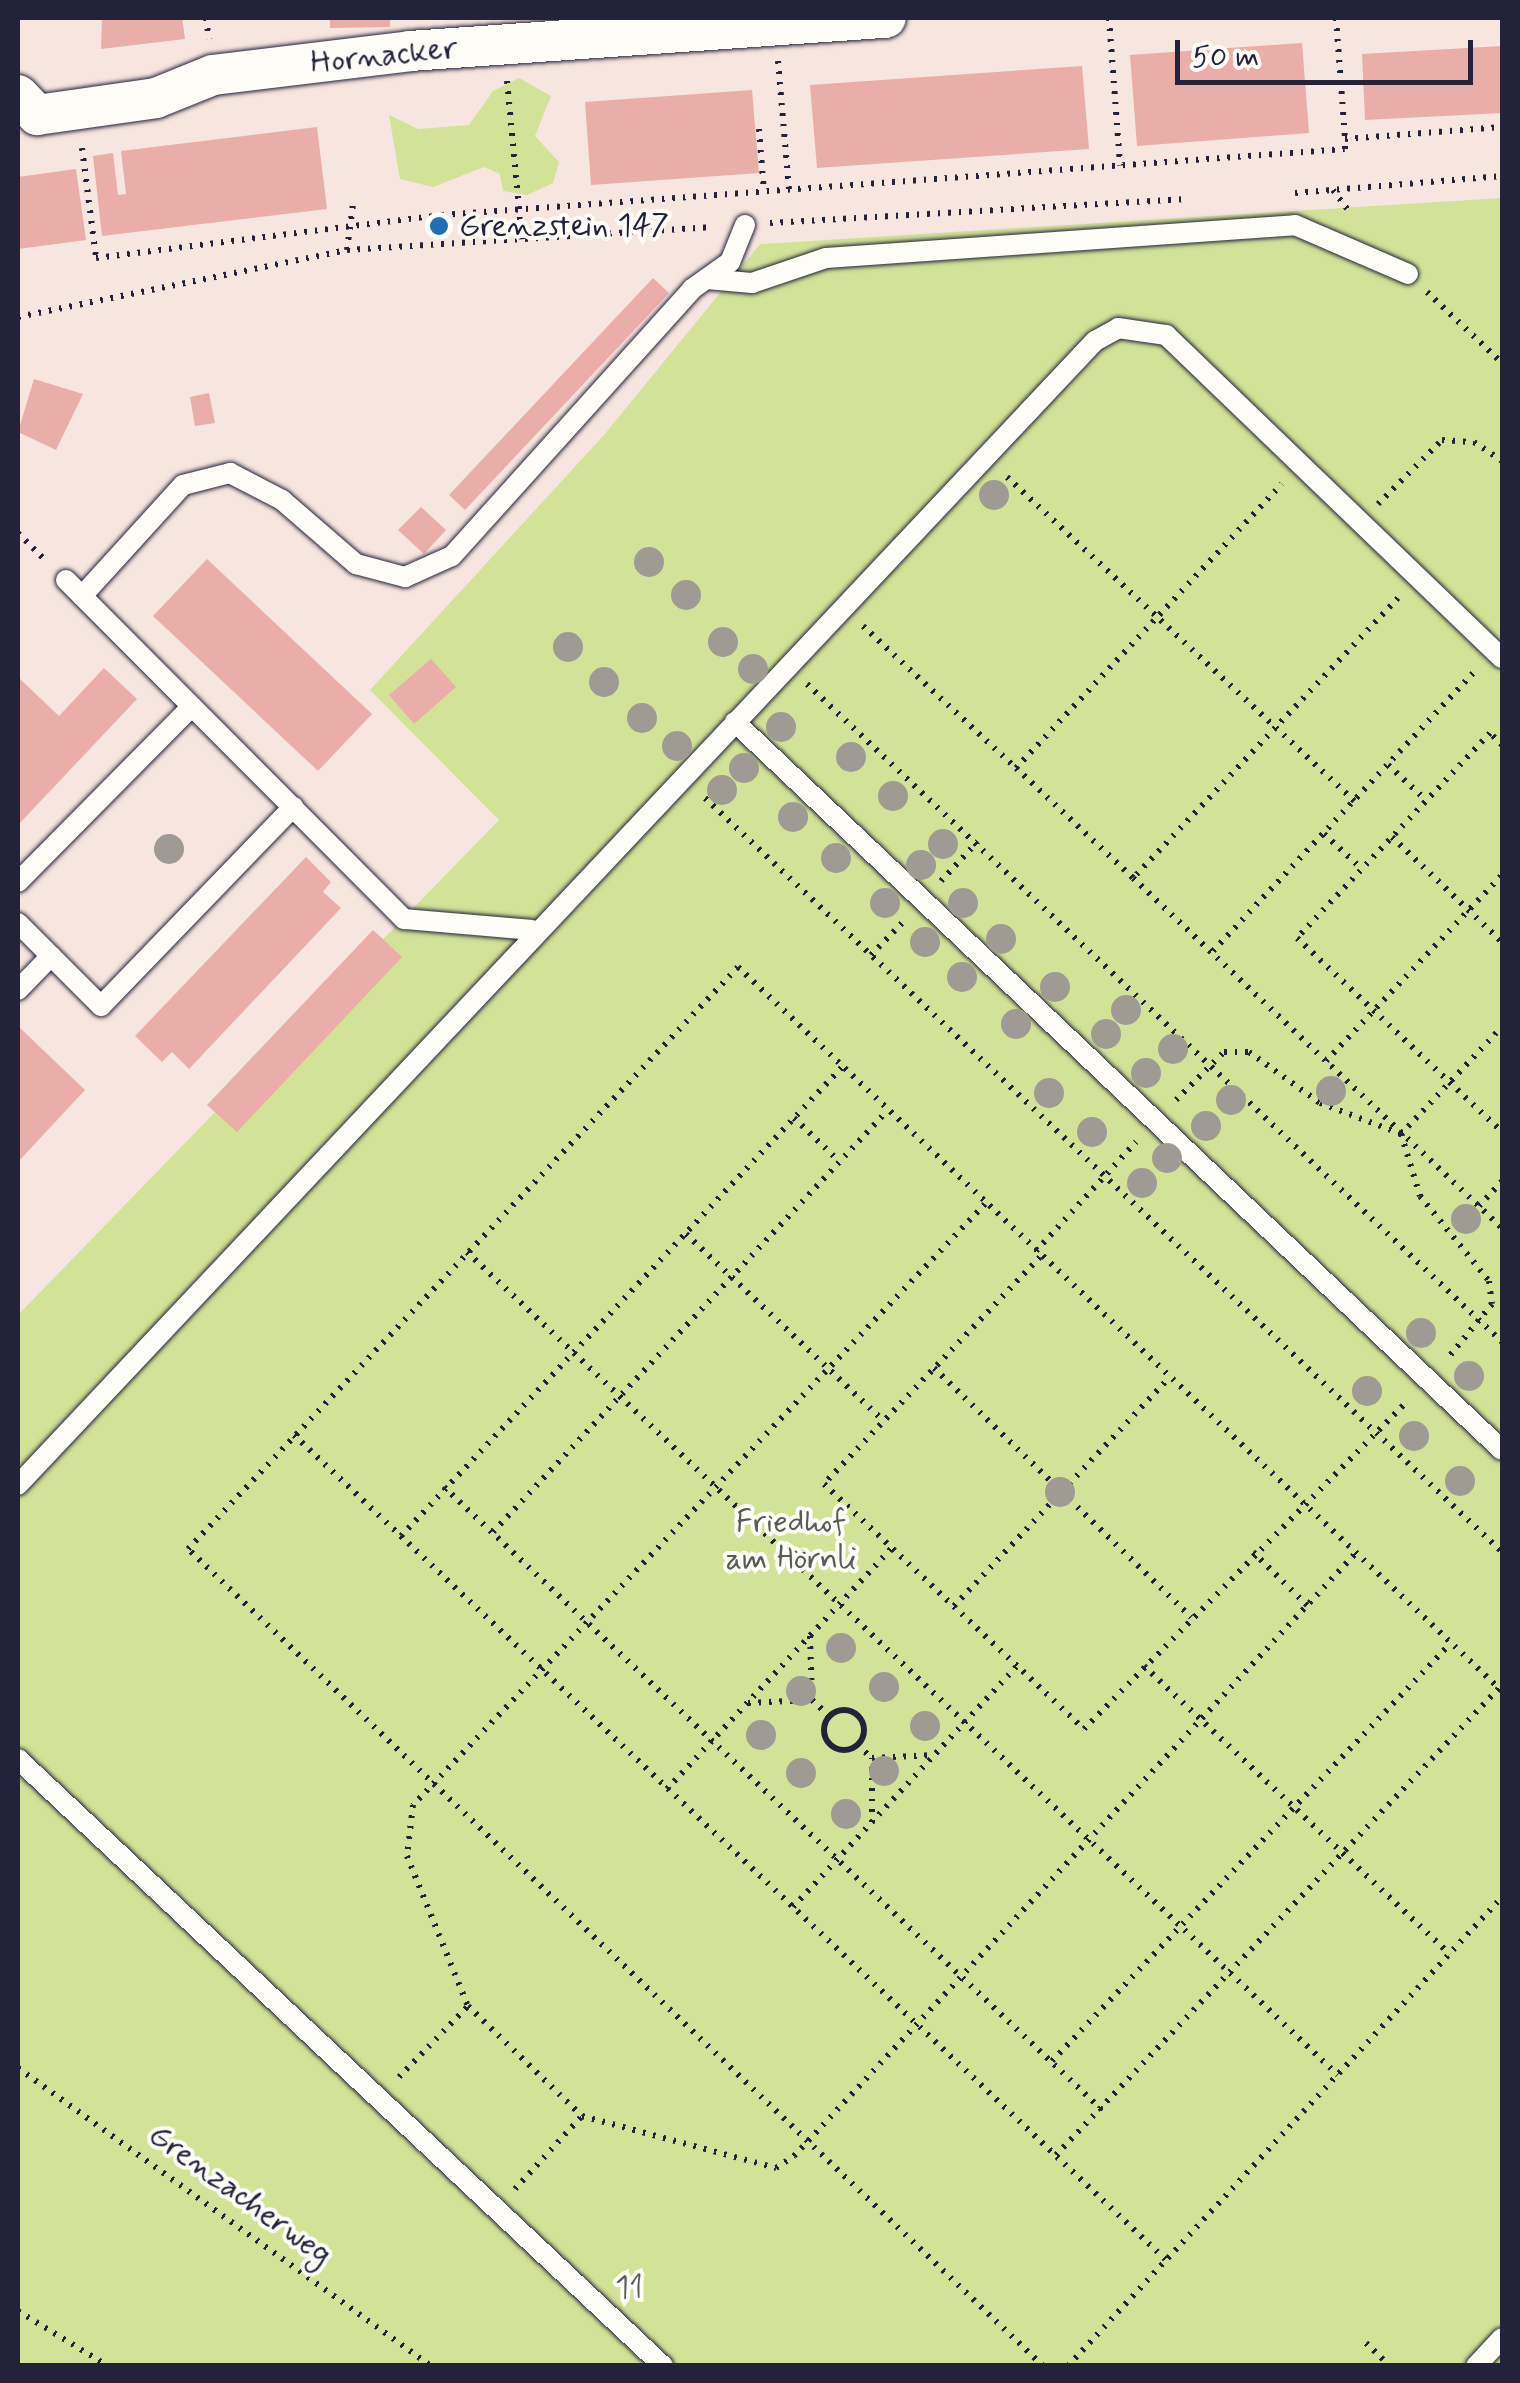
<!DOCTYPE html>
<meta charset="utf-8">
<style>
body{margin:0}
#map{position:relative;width:1520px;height:2383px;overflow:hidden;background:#f7e5df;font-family:Mynerve,sans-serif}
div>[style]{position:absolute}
.green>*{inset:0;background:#d2e296}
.building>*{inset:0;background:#e9aea7}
.path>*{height:6px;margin-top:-3px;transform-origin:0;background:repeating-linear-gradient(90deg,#22223b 0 2.5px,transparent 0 10.5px)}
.path>.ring{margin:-3px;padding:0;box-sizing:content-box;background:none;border:6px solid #22223b;border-radius:50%}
.roads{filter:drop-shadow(0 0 2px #22223b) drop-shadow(0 0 2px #22223b)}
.lane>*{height:20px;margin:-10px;padding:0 10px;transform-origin:10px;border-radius:10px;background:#fdfcf7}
.street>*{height:40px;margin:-20px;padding:0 20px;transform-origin:20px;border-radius:20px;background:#fdfcf7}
.trees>*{width:30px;height:30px;margin:-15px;border-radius:50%;background:#9f9a94}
.dots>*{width:28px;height:28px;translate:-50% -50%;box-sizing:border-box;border:5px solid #fdfcf7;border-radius:50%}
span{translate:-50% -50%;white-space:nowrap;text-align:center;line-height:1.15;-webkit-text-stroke:8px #fdfcf7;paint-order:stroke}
.street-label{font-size:32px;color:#22223b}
.poi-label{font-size:32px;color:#22223b}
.left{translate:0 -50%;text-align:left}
.park-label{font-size:32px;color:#575c56}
.frame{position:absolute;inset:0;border:20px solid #22223b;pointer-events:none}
.scale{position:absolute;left:1175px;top:40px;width:298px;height:45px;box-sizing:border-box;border:5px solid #22223b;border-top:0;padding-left:12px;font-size:30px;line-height:35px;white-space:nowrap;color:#22223b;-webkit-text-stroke:8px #fdfcf7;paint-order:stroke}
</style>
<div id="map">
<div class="green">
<div style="clip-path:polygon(519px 78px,551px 96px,535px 136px,559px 162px,553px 183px,527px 195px,503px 191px,500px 174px,484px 167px,433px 187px,400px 179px,389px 115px,418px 129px,469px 125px,493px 91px)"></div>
<div style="clip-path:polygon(1502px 198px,1502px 2365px,18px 2365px,18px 1315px,499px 820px,370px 690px,604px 435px,760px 244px)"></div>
</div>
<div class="building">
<div style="clip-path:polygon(102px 18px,182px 18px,185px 39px,101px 49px)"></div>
<div style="clip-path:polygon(330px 18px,390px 18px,390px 27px,330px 28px)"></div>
<div style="clip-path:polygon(1302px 43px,1309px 133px,1137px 146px,1130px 55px)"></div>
<div style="clip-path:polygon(1502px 46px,1502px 113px,1365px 120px,1362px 54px)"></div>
<div style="clip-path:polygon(1082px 66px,1089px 149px,817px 168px,810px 85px)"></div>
<div style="clip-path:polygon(752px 90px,759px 173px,591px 185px,585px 102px)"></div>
<div style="clip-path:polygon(317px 127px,327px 209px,102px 236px,93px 156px,113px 153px,118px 195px,126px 194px,121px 151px)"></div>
<div style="clip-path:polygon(76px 169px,86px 240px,18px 249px,18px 177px)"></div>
<div style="clip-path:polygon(653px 278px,669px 293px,465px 510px,449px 495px)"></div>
<div style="clip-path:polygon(34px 379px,83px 394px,56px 450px,18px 432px)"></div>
<div style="clip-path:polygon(209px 393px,215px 423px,195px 426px,190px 397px)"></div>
<div style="clip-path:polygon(421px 507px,446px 530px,424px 554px,398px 530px)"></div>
<div style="clip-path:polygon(207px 559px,372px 714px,318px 771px,153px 616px)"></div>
<div style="clip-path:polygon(431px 659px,456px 687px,414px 724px,389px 695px)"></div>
<div style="clip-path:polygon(104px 668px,137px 699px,18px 825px,18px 677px,59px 716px)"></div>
<div style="clip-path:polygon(306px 857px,331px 882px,323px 892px,341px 908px,189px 1069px,172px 1052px,162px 1062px,135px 1036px)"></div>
<div style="clip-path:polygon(373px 930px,402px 957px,237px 1132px,207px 1105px)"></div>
<div style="clip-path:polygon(18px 1026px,85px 1090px,18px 1162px)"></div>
</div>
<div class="path">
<div style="left:206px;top:18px;width:21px;rotate:82deg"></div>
<div style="left:1109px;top:18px;width:148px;rotate:85.7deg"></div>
<div style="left:1336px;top:18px;width:121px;rotate:85.7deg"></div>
<div style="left:778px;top:61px;width:129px;rotate:85.1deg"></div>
<div style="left:507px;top:81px;width:159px;rotate:84.6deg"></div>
<div style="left:759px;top:129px;width:63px;rotate:85.5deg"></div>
<div style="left:82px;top:148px;width:111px;rotate:82.7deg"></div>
<div style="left:96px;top:258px;width:349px;rotate:-7.1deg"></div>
<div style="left:442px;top:215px;width:905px;rotate:-4.18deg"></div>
<div style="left:1345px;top:149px;width:10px;rotate:-90deg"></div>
<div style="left:1345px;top:139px;width:157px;rotate:-4.4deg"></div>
<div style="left:1333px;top:190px;width:31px;rotate:53deg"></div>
<div style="left:1295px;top:193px;width:208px;rotate:-4.7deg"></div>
<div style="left:770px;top:223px;width:413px;rotate:-3.3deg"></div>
<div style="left:347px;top:250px;width:46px;rotate:-82.6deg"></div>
<div style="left:1427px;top:292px;width:103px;rotate:43.4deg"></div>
<div style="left:18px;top:317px;width:336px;rotate:-11.5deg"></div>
<div style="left:347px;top:250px;width:367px;rotate:-3.6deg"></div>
<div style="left:1007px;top:477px;width:475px;rotate:43deg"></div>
<div style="left:1378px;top:504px;width:91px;rotate:-45deg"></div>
<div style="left:1442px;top:440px;width:32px;rotate:4deg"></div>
<div style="left:1474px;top:442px;width:34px;rotate:34deg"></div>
<div style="left:18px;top:533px;width:38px;rotate:45deg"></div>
<div style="left:1398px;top:598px;width:386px;rotate:133.4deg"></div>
<div style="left:1133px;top:878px;width:509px;rotate:43.49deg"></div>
<div style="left:863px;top:626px;width:209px;rotate:42.9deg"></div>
<div style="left:1016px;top:768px;width:389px;rotate:-46.9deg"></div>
<div style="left:807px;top:684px;width:957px;rotate:43.43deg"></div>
<div style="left:1502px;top:745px;width:17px;rotate:-135deg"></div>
<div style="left:1490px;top:733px;width:282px;rotate:133.3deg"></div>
<div style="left:1297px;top:938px;width:282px;rotate:43.4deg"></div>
<div style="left:1388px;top:765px;width:52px;rotate:42.6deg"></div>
<div style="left:1016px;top:768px;width:161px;rotate:43.2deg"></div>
<div style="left:705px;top:798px;width:1097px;rotate:43.41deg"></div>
<div style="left:1324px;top:834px;width:52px;rotate:42.6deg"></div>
<div style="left:1392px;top:837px;width:152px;rotate:43.7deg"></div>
<div style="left:941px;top:881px;width:54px;rotate:-47.2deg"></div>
<div style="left:1213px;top:951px;width:385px;rotate:-46.9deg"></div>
<div style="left:871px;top:955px;width:50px;rotate:-45.8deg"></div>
<div style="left:1326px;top:1061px;width:256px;rotate:-46.6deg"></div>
<div style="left:1176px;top:1100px;width:68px;rotate:-45deg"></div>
<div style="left:1224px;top:1052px;width:25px"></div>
<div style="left:1249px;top:1052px;width:87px;rotate:35.7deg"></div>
<div style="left:1320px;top:1103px;width:87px;rotate:20.9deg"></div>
<div style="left:1401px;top:1134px;width:65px;rotate:73deg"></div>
<div style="left:1420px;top:1196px;width:109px;rotate:50.9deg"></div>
<div style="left:1489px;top:1281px;width:23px;rotate:83deg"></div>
<div style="left:1492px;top:1304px;width:70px;rotate:129.2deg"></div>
<div style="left:794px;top:1118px;width:62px;rotate:43.7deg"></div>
<div style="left:1401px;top:1134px;width:147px;rotate:-46.7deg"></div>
<div style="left:985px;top:1204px;width:830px;rotate:133.58deg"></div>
<div style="left:413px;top:1805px;width:51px;rotate:96.7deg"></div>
<div style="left:407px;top:1856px;width:162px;rotate:67.9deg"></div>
<div style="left:468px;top:2006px;width:158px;rotate:44deg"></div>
<div style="left:582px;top:2116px;width:201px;rotate:15deg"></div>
<div style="left:776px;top:2168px;width:22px;rotate:-34deg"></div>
<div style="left:794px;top:2156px;width:824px;rotate:-47.02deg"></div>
<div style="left:1479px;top:1206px;width:34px;rotate:-47deg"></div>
<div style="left:686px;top:1234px;width:271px;rotate:43.4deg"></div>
<div style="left:1036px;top:1251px;width:148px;rotate:-47.5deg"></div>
<div style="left:467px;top:1252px;width:1198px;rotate:43.38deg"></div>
<div style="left:1040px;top:1257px;width:313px;rotate:133.6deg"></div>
<div style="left:824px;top:1484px;width:357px;rotate:43.3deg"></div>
<div style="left:1084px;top:1729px;width:462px;rotate:-45.4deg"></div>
<div style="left:934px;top:1368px;width:358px;rotate:44.1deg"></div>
<div style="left:294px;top:1435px;width:1200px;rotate:43.41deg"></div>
<div style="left:444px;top:1487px;width:906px;rotate:43.43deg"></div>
<div style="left:493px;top:1532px;width:577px;rotate:-46.9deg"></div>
<div style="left:401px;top:1536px;width:644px;rotate:-46.76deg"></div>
<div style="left:1253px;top:1552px;width:76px;rotate:44.5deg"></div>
<div style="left:954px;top:1606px;width:313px;rotate:-46.7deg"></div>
<div style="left:810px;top:1636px;width:64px;rotate:88.2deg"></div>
<div style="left:812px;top:1700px;width:23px;rotate:43deg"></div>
<div style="left:1144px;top:1666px;width:420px;rotate:43.3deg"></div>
<div style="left:748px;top:1703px;width:64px;rotate:-2.7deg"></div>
<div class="ring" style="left:824px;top:1710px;width:34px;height:34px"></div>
<div style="left:857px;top:1745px;width:20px;rotate:41deg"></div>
<div style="left:872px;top:1758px;width:63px;rotate:-2.7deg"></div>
<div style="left:667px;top:1789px;width:330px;rotate:-47deg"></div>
<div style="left:872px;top:1822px;width:64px;rotate:-90deg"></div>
<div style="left:793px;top:1907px;width:329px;rotate:-47.1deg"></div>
<div style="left:1052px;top:2061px;width:576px;rotate:-46.34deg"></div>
<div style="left:18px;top:2068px;width:509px;rotate:35.81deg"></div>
<div style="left:399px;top:2077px;width:99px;rotate:-45.8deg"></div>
<div style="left:1056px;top:2155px;width:644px;rotate:-46.51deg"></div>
<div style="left:515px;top:2189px;width:99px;rotate:-47.5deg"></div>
<div style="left:18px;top:2311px;width:105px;rotate:31.4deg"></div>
<div style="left:1366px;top:2343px;width:33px;rotate:44deg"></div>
<div style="left:1043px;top:2366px;width:1183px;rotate:-136.3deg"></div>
<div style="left:188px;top:1549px;width:801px;rotate:-46.62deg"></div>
<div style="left:738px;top:967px;width:1053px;rotate:43.46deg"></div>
<div style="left:1068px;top:2366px;width:639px;rotate:-47.22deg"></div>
</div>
<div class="roads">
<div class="lane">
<div style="left:707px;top:279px;width:45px;rotate:5.1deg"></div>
<div style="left:752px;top:283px;width:78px;rotate:-18.7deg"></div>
<div style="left:826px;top:258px;width:470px;rotate:-4deg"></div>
<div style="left:1295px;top:225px;width:123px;rotate:23.4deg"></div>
<div style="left:66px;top:580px;width:479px;rotate:45.1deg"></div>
<div style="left:404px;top:919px;width:128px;rotate:4.9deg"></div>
<div style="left:82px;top:596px;width:150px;rotate:-47.7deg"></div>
<div style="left:183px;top:485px;width:49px;rotate:-14.3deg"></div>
<div style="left:230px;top:473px;width:59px;rotate:27.4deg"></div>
<div style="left:282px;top:500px;width:98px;rotate:40.9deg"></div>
<div style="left:356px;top:564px;width:51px;rotate:14.9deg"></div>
<div style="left:405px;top:577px;width:51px;rotate:-24.1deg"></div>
<div style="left:452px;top:556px;width:359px;rotate:-48deg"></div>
<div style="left:692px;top:289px;width:47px;rotate:-35.4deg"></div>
<div style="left:730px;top:262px;width:40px;rotate:-68deg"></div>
<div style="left:735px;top:722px;width:1057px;rotate:43.51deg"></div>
<div style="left:18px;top:882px;width:247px;rotate:-45.3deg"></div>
<div style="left:18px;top:923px;width:47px;rotate:45deg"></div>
<div style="left:18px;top:990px;width:47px;rotate:-45.9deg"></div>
<div style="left:51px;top:956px;width:71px;rotate:45deg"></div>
<div style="left:101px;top:1006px;width:277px;rotate:-46deg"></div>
<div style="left:18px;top:1485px;width:1571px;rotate:-46.73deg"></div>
<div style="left:1095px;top:341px;width:26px;rotate:-29deg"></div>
<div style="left:1118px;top:328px;width:49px;rotate:8.3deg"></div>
<div style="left:1166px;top:335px;width:466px;rotate:43.9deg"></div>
<div style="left:18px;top:1759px;width:886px;rotate:43.26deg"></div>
<div style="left:1476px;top:2366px;width:38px;rotate:-47deg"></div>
</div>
<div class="street">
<div style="left:18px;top:95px;width:28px;rotate:46deg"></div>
<div style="left:37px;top:115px;width:120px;rotate:-8.1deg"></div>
<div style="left:156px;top:98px;width:61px;rotate:-22deg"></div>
<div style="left:213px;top:75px;width:198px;rotate:-6.9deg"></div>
<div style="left:410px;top:51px;width:477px;rotate:-4deg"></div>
</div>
</div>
<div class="trees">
<div style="left:994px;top:495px"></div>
<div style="left:649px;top:562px"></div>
<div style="left:686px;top:595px"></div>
<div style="left:723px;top:642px"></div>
<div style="left:568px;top:647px"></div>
<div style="left:753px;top:669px"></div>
<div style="left:604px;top:682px"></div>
<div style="left:642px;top:718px"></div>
<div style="left:781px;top:727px"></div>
<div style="left:677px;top:746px"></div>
<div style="left:851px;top:757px"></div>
<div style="left:744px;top:768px"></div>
<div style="left:722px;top:790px"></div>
<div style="left:893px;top:796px"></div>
<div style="left:793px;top:817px"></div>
<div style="left:943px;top:844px"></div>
<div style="left:169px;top:849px"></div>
<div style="left:836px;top:858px"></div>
<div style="left:921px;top:865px"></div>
<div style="left:885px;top:903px"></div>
<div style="left:963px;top:903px"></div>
<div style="left:1001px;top:939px"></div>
<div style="left:925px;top:942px"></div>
<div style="left:962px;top:977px"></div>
<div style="left:1055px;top:987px"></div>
<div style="left:1126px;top:1010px"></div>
<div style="left:1016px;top:1024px"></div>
<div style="left:1106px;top:1034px"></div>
<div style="left:1173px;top:1049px"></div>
<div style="left:1146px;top:1073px"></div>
<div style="left:1331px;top:1091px"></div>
<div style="left:1049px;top:1093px"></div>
<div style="left:1231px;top:1100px"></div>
<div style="left:1206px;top:1126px"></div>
<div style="left:1092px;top:1132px"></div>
<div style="left:1167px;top:1158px"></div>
<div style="left:1142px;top:1183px"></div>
<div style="left:1466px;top:1219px"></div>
<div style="left:1421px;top:1333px"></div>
<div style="left:1469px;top:1376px"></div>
<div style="left:1367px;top:1391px"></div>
<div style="left:1414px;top:1436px"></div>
<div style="left:1460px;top:1481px"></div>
<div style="left:1060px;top:1492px"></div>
<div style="left:841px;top:1648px"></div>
<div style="left:884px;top:1687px"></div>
<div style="left:801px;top:1691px"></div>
<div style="left:925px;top:1726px"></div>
<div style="left:761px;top:1735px"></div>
<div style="left:884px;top:1771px"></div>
<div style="left:801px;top:1773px"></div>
<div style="left:846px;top:1814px"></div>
</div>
<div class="dots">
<div style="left:439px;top:226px;background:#1f6fb2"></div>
</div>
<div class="street-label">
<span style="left:384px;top:56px;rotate:-6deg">Hornacker</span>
<span style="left:240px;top:2195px;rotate:36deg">Grenzacherweg</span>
</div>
<div class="poi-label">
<span class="left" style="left:459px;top:226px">Grenzstein 147</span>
</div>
<div class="park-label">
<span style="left:791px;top:1541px">Friedhof<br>am Hörnli</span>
<span style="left:629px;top:2288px">11</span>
</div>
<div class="frame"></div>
<div class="scale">50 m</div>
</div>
